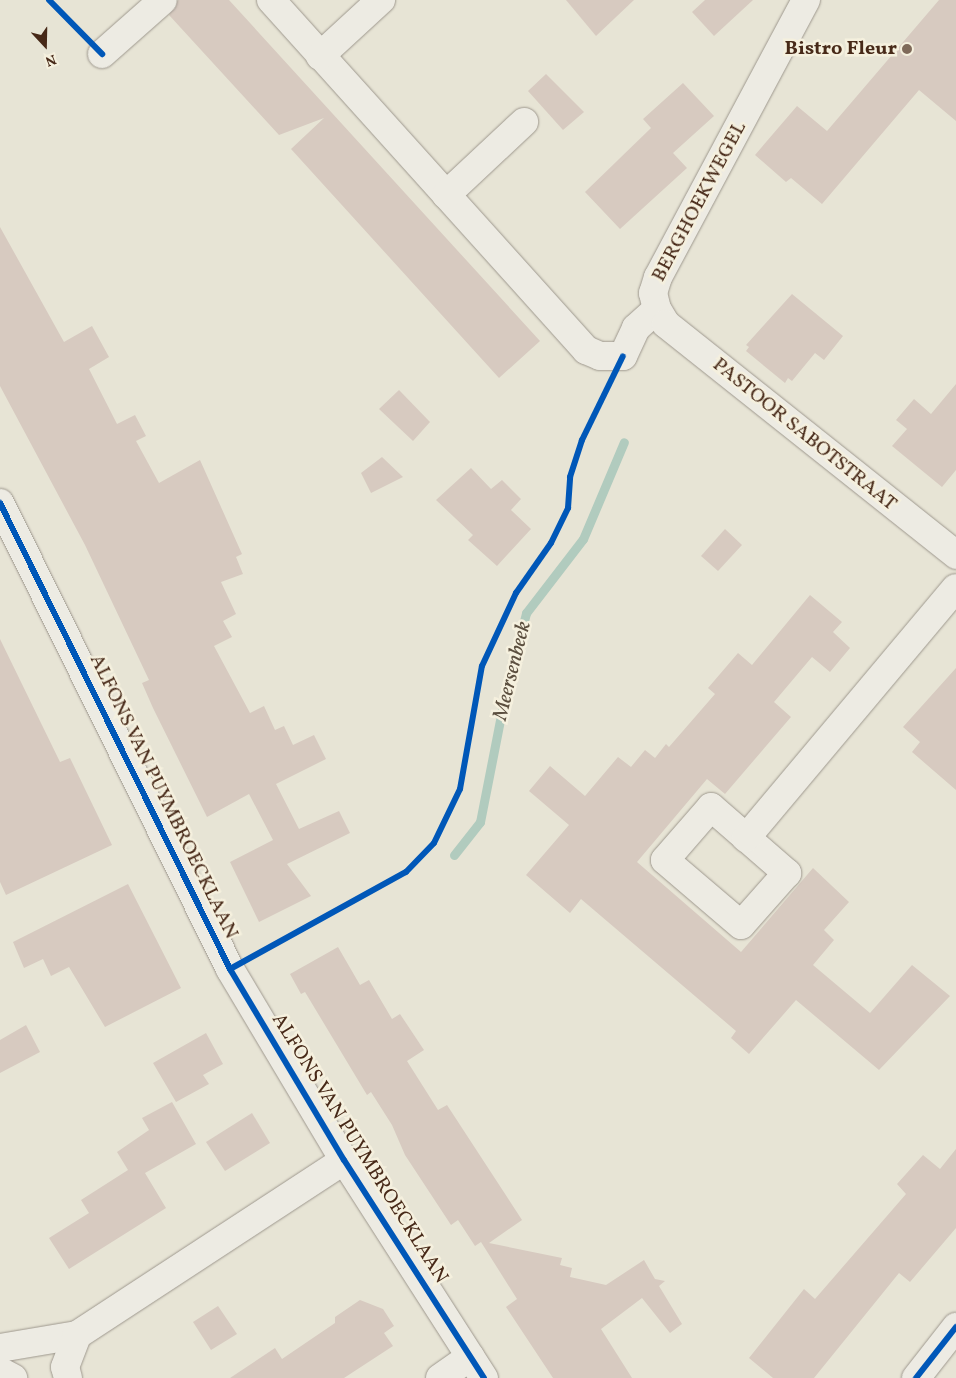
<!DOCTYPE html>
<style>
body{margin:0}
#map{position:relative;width:956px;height:1378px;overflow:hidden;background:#e7e4d5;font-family:Vollkorn,serif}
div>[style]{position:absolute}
.stream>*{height:9px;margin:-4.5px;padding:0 4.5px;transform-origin:4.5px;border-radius:4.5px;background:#b1cbbe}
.building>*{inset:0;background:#d7cac0}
.roads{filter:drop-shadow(0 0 1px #9e988e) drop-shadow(0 0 1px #9e988e)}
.minor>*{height:28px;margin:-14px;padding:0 14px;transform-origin:14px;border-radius:14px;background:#edebe3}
.cycleway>*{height:6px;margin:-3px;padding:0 3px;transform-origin:3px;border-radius:3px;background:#0057b8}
.dots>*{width:14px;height:14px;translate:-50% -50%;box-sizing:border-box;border:2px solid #f5f0de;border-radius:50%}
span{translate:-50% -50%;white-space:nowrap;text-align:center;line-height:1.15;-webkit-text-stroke:5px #f5f0de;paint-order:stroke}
.poi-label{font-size:20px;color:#472918;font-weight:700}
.right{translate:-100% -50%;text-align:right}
.street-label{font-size:20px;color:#472918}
.water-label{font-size:21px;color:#5c4f3f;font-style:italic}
.north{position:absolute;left:20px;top:20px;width:50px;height:50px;-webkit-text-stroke:4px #f5f0de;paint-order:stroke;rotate:159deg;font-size:14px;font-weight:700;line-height:20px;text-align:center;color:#472918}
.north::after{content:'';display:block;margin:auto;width:18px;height:22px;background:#472918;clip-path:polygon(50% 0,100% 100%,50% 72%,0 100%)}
</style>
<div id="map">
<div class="stream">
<div style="left:454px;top:855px;width:42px;rotate:-51.8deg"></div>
<div style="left:480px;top:822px;width:129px;rotate:-78.9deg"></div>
<div style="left:505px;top:695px;width:85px;rotate:-75.6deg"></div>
<div style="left:526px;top:613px;width:93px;rotate:-52.4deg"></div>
<div style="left:583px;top:539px;width:105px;rotate:-67.1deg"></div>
</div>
<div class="building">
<div style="clip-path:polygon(178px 0,229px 0,540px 341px,499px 378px,291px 149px,324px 118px,279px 135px,169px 15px)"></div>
<div style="clip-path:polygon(566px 0,634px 0,596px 36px)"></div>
<div style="clip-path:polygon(705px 0,753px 0,714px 36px,692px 12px)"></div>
<div style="clip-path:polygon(939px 0,956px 0,956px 121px,919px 90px,822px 204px,791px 178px,786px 182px,755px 155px,797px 106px,827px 131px)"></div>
<div style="clip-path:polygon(546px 74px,584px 112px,563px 130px,528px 91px)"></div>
<div style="clip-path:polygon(683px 83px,714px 116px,673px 153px,687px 168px,620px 229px,585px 192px,651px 128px,643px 119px)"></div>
<div style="clip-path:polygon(0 227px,64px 342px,92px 326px,109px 357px,89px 369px,117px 424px,135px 415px,146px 436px,136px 441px,159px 483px,200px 460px,242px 554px,236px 557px,243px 574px,221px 582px,236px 614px,223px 621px,232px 637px,214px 646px,250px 713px,264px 706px,275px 730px,284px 726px,293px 745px,314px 735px,326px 759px,276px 784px,299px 829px,339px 811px,350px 833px,287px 864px,311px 896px,259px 922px,230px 862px,273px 840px,249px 794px,207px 817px,153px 708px,142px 683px,149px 680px,85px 545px,0 386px)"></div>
<div style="clip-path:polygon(792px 294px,843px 336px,824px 360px,815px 353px,792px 381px,788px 378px,785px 383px,746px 351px,749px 347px,746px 345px)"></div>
<div style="clip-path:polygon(956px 384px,956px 470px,942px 487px,892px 446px,907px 429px,896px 420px,914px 399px,931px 414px)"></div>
<div style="clip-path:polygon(399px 390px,430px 422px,413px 441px,379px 409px)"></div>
<div style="clip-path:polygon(382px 457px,403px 477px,371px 493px,361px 473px)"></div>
<div style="clip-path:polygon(471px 468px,491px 489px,502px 480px,521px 499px,511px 510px,531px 529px,497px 566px,468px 540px,473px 535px,436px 500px)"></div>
<div style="clip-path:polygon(725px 529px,742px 545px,718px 571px,701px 556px)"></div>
<div style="clip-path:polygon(810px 595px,842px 622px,833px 632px,850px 648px,830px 672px,812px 657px,774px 702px,791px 717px,725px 794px,707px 779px,637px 862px,741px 952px,813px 868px,849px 902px,824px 930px,834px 940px,813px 965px,870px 1013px,912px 965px,950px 996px,879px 1070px,796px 1000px,749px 1054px,731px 1038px,736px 1031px,581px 899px,570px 913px,526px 875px,569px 825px,529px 791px,550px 766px,585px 796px,618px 757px,631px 767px,645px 750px,655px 758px,666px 744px,669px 747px,715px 694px,708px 688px,738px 653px,752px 665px)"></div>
<div style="clip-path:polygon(0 639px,60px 762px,70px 758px,112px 845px,6px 895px,0 882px)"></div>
<div style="clip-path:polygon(956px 668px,956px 790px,912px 752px,920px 742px,903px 727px)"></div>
<div style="clip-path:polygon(128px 884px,181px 988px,105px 1027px,69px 967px,51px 976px,43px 959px,24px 968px,13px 942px)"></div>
<div style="clip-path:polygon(338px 947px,360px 985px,369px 980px,392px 1019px,400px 1014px,424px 1050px,407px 1061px,438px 1110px,447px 1105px,522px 1220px,489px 1243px,562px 1258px,560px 1265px,572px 1268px,570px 1277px,606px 1285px,644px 1260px,655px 1279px,665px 1281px,659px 1286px,682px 1324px,670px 1333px,642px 1298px,601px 1329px,632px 1378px,553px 1378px,506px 1307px,517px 1299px,481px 1242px,475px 1246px,458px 1220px,451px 1225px,405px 1155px,392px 1125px,371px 1092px,367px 1095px,305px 992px,301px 994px,290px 974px)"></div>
<div style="clip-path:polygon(26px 1025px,40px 1052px,0 1073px,0 1040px)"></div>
<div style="clip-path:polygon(206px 1033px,223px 1064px,203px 1075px,209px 1084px,176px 1102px,153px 1063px)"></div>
<div style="clip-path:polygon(172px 1102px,196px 1144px,145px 1173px,166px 1208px,69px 1269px,49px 1238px,89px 1213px,81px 1200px,128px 1170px,117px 1152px,149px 1130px,142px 1118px)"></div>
<div style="clip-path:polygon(252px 1113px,270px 1143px,225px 1171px,206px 1142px)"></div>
<div style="clip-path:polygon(956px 1149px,956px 1228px,910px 1282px,899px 1273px,814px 1378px,773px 1378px,749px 1358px,804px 1289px,815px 1299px,906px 1194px,897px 1184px,923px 1155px,940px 1169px)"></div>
<div style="clip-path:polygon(360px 1300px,383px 1309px,394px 1326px,384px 1333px,393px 1346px,344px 1378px,230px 1378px,275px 1348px,282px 1359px,335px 1323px,335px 1317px)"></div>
<div style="clip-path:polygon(218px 1306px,237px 1334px,211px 1350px,193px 1322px)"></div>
</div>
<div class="roads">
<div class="minor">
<div style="left:271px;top:0;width:471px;rotate:48deg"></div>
<div style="left:586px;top:350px;width:15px;rotate:23deg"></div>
<div style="left:600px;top:356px;width:23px"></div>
<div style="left:623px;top:356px;width:31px;rotate:-65deg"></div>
<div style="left:636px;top:328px;width:28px;rotate:-42deg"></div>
<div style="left:806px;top:0;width:314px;rotate:118.1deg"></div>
<div style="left:658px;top:277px;width:17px;rotate:107deg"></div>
<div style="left:653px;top:293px;width:16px;rotate:76deg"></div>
<div style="left:657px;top:309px;width:17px;rotate:59deg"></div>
<div style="left:666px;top:324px;width:371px;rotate:38.5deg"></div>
<div style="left:102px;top:54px;width:81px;rotate:-41.5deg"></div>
<div style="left:320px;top:56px;width:83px;rotate:-42.6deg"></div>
<div style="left:446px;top:195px;width:107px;rotate:-43.1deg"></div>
<div style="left:0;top:503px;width:520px;rotate:63.73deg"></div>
<div style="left:230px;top:969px;width:222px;rotate:59.2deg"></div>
<div style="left:344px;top:1160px;width:259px;rotate:57.3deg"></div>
<div style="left:711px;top:807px;width:101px;rotate:41deg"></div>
<div style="left:787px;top:873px;width:69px;rotate:131.5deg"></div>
<div style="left:741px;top:925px;width:100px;rotate:-139.5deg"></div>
<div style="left:665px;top:860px;width:70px;rotate:-49deg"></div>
<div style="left:746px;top:838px;width:326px;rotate:-50deg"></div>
<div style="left:0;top:1348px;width:78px;rotate:-9.6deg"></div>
<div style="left:77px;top:1335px;width:319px;rotate:-33.2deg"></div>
<div style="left:0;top:1371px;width:15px;rotate:28deg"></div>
<div style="left:68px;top:1378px;width:11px;rotate:-105deg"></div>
<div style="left:65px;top:1367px;width:34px;rotate:-69deg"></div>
<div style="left:440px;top:1378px;width:37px;rotate:-35deg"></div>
<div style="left:916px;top:1378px;width:65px;rotate:-51.9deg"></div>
</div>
</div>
<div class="cycleway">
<div style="left:49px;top:0;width:76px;rotate:45.5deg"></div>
<div style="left:0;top:503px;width:520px;rotate:63.73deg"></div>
<div style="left:230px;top:969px;width:222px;rotate:59.2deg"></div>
<div style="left:344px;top:1160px;width:259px;rotate:57.3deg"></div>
<div style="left:230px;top:969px;width:201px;rotate:-28.9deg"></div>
<div style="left:406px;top:872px;width:40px;rotate:-46deg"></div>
<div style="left:434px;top:843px;width:60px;rotate:-64.3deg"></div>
<div style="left:460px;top:789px;width:125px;rotate:-79.9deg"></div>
<div style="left:482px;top:666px;width:81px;rotate:-65deg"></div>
<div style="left:516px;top:593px;width:61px;rotate:-55deg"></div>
<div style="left:551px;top:543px;width:39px;rotate:-64deg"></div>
<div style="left:568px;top:508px;width:31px;rotate:-86deg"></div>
<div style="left:570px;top:477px;width:39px;rotate:-72deg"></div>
<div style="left:582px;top:440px;width:93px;rotate:-64deg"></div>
<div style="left:916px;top:1378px;width:65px;rotate:-51.9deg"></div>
</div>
<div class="dots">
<div style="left:907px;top:49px;background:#7f6a5a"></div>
</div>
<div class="poi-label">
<span class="right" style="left:897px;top:49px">Bistro Fleur</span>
</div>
<div class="street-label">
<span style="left:700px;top:202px;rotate:-62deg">BERGHOEKWEGEL</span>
<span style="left:804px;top:435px;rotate:39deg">PASTOOR SABOTSTRAAT</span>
<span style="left:163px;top:797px;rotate:64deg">ALFONS VAN PUYMBROECKLAAN</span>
<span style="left:359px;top:1149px;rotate:58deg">ALFONS VAN PUYMBROECKLAAN</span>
</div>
<div class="water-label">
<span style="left:513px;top:671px;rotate:-76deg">Meersenbeek</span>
</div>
<div class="north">N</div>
</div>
